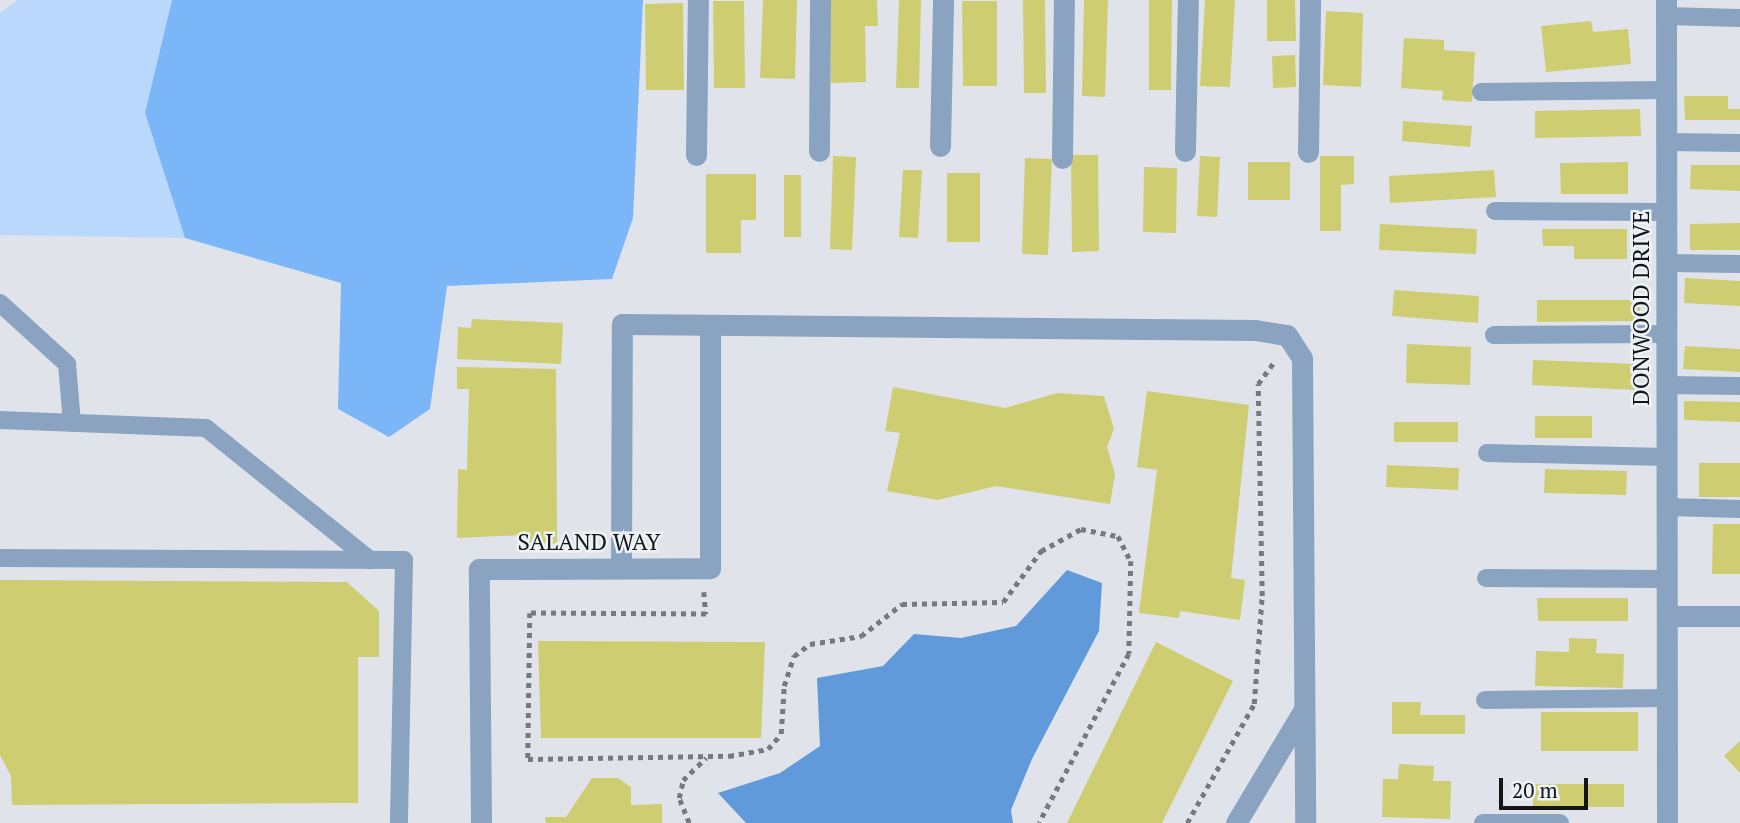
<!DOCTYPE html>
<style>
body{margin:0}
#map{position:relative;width:1740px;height:823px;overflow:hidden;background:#e0e4ea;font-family:"PT Serif",serif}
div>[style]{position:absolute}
.green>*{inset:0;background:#b9d8fc}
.forest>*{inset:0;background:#7bb6f8}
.water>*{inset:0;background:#609ada}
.building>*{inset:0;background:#cecd72}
.path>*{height:4.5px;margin-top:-2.25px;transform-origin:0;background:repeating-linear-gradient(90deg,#76797d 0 5px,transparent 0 10px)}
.lane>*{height:18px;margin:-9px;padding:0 9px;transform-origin:9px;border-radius:9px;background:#8aa3c0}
.street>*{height:21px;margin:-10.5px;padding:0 10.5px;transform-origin:10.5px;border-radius:10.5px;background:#8aa3c0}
span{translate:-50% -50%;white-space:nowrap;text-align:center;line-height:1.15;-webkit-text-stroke:5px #edf2f7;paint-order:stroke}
.street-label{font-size:23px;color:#131517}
.scale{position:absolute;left:1499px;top:778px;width:89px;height:32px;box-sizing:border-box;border:4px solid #131517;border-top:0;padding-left:9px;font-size:21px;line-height:24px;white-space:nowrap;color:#131517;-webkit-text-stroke:5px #edf2f7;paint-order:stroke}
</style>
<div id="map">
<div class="green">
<div style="clip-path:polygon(18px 0,172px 0,145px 113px,185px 238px,0 235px,0 13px)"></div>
</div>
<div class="forest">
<div style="clip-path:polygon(172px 0,643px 0,633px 218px,612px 279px,447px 286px,430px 409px,389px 437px,338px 409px,341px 283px,185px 238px,145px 113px)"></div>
</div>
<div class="water">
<div style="clip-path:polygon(1067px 570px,1102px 583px,1099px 631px,1032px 759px,1011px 810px,1013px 823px,746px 823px,718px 793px,780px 773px,820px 746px,817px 678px,883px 666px,914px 634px,961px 638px,1016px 626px)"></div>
</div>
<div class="building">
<div style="clip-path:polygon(763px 0,797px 0,795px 79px,760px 78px)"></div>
<div style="clip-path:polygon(830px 0,877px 0,878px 26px,865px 26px,866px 82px,831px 83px)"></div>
<div style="clip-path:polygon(899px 0,921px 0,919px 88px,896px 88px)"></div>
<div style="clip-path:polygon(1023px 0,1045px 0,1046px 93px,1024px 93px)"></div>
<div style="clip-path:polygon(1084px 0,1108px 0,1105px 97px,1082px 96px)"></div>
<div style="clip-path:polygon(1149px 0,1172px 0,1171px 90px,1149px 90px)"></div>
<div style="clip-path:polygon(1205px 0,1235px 0,1230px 87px,1200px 86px)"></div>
<div style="clip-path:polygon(1267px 0,1295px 0,1296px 41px,1267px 41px)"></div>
<div style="clip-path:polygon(713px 1px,744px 1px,745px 88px,714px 88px)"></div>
<div style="clip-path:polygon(962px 1px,997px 1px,997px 86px,963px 86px)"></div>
<div style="clip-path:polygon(683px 3px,684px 90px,646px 90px,645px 4px)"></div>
<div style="clip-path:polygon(1326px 11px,1363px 13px,1361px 87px,1323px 85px)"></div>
<div style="clip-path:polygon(1591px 21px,1593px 32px,1628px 29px,1631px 64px,1546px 72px,1541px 26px)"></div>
<div style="clip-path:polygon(1404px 38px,1444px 40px,1444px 50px,1475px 52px,1472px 102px,1442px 100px,1443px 91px,1401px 88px)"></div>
<div style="clip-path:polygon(1295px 55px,1296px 87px,1273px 88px,1272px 56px)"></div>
<div style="clip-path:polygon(1684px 96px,1728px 96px,1728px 109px,1740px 109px,1740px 120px,1685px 120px)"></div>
<div style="clip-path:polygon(1640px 109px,1641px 136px,1535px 138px,1535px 111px)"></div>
<div style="clip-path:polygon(1403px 121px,1472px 126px,1470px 147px,1402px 141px)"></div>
<div style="clip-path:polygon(1071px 155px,1098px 155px,1099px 251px,1072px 252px)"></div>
<div style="clip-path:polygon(833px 156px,856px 157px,852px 250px,830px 249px)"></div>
<div style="clip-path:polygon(1200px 156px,1220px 157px,1217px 217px,1197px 216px)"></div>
<div style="clip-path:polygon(1320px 156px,1354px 156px,1354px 184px,1341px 185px,1341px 231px,1320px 231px)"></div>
<div style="clip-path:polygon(1025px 158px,1052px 159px,1048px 255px,1022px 254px)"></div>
<div style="clip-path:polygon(1248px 162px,1290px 162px,1290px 200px,1248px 200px)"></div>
<div style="clip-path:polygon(1628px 162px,1628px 194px,1561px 194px,1560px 163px)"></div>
<div style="clip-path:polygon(1691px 165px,1740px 165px,1740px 191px,1690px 189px)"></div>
<div style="clip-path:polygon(1144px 167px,1177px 168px,1176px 233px,1143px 232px)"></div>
<div style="clip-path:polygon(903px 170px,922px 170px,918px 238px,899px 237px)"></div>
<div style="clip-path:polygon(1494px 170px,1496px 197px,1390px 203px,1389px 176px)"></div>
<div style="clip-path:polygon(947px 173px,980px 173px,980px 242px,947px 242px)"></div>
<div style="clip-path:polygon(706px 174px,756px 174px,756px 220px,741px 220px,741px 253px,706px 253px)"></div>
<div style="clip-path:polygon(784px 175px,801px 175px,801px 237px,784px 237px)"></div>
<div style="clip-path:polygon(1740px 223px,1740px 250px,1690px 250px,1690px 224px)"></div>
<div style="clip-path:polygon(1380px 224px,1477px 229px,1476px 254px,1379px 250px)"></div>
<div style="clip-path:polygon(1542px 229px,1627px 229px,1627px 259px,1574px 259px,1574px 246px,1543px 246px)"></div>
<div style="clip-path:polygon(1685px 278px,1740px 281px,1740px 306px,1684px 303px)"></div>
<div style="clip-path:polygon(1394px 290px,1479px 296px,1478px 323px,1392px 316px)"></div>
<div style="clip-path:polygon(1537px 300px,1640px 300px,1640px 321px,1537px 322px)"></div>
<div style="clip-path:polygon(472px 319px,563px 323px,561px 364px,457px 359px,458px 327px,471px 328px)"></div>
<div style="clip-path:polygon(1407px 344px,1471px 347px,1470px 385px,1406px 383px)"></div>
<div style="clip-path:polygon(1685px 346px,1740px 349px,1740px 372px,1683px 369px)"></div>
<div style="clip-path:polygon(1533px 360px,1638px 364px,1637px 390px,1532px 385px)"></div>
<div style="clip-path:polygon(457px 367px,556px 369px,557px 544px,522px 543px,522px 535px,457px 538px,458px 469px,467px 470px,469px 389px,457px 389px)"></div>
<div style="clip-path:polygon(893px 387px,1005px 408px,1057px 393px,1104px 396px,1114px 429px,1107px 447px,1115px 474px,1110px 504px,996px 486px,938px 500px,887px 491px,900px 433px,885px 431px)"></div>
<div style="clip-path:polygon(1147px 391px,1249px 405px,1231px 578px,1245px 580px,1240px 620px,1180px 611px,1179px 618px,1139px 613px,1157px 470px,1137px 467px)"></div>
<div style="clip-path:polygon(1684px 401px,1740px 402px,1740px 422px,1684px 420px)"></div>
<div style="clip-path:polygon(1535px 416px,1592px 416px,1592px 438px,1535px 438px)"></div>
<div style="clip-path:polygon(1394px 422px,1458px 422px,1458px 442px,1394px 442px)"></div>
<div style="clip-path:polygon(1699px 463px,1740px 463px,1740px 497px,1699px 497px)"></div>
<div style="clip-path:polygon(1387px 465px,1459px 468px,1458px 490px,1386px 487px)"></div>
<div style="clip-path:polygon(1545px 469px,1627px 471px,1626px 495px,1544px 493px)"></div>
<div style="clip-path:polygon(1713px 524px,1740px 524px,1740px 574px,1712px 574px)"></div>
<div style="clip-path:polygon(0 580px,347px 582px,379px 611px,379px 657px,358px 657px,358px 803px,12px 805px,11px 776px,0 755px)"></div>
<div style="clip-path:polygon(1537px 598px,1628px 598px,1628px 621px,1538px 621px)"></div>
<div style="clip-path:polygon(1569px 638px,1597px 639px,1596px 653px,1624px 654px,1623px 688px,1535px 686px,1536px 651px,1569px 652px)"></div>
<div style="clip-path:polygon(538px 641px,765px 642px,761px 738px,541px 738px)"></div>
<div style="clip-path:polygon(1156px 642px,1233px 681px,1162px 823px,1067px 823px)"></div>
<div style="clip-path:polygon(1392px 702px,1421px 702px,1420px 715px,1465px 715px,1465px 734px,1392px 734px)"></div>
<div style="clip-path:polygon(1541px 712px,1638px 712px,1638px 751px,1541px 751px)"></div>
<div style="clip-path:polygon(1740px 741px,1740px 773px,1724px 756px)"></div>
<div style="clip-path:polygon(1399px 764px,1434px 766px,1433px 781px,1451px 781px,1450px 819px,1382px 817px,1383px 779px,1398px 779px)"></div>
<div style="clip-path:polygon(592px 778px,618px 778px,631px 787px,631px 805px,662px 804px,662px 823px,546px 823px,545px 817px,566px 817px)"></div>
<div style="clip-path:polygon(1533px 784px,1624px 784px,1624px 807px,1533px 807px)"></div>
</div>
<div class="path">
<div style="left:704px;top:592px;width:22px;rotate:85deg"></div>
<div style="left:706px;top:614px;width:176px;rotate:-179.7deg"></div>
<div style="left:530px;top:613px;width:146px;rotate:90.8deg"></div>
<div style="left:528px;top:759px;width:201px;rotate:-0.9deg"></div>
<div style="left:729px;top:756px;width:40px;rotate:-10deg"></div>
<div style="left:768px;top:749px;width:20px;rotate:-49deg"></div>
<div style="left:781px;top:734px;width:48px;rotate:-86.4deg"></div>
<div style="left:784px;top:686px;width:32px;rotate:-72deg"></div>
<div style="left:794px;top:656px;width:20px;rotate:-37deg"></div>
<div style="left:810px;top:644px;width:52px;rotate:-8.9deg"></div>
<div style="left:861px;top:636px;width:52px;rotate:-38deg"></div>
<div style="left:902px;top:604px;width:101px;rotate:-1.1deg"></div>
<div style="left:1003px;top:602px;width:64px;rotate:-53.3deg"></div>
<div style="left:1041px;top:551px;width:46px;rotate:-28.8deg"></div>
<div style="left:1081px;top:529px;width:38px;rotate:11deg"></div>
<div style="left:1118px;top:536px;width:28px;rotate:63deg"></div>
<div style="left:1131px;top:561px;width:93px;rotate:91.2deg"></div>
<div style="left:1129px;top:654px;width:191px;rotate:118deg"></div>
<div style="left:689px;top:823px;width:27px;rotate:-112deg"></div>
<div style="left:679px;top:798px;width:18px;rotate:-77deg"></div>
<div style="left:683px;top:780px;width:32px;rotate:-44deg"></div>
<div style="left:1187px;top:823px;width:137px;rotate:-60.6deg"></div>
<div style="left:1254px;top:704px;width:108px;rotate:-85.8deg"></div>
<div style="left:1262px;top:596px;width:212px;rotate:-91.1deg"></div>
<div style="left:1258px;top:384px;width:29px;rotate:-54deg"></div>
</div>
<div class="lane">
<div style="left:1666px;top:16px;width:74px;rotate:1.5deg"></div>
<div style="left:1481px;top:92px;width:185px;rotate:-0.6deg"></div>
<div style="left:1666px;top:142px;width:74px;rotate:0.8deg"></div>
<div style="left:1495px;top:211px;width:171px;rotate:0.3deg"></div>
<div style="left:1667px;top:263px;width:73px;rotate:0.8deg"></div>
<div style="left:0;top:303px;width:91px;rotate:42.3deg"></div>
<div style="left:67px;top:364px;width:59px;rotate:85.2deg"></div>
<div style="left:1494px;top:335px;width:173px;rotate:-0.3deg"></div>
<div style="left:1667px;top:385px;width:73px;rotate:0.8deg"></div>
<div style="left:0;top:420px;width:206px;rotate:2.2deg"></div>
<div style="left:206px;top:428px;width:211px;rotate:38.8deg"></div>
<div style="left:1487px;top:453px;width:180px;rotate:1.3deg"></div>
<div style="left:1667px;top:507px;width:73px;rotate:1.6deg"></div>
<div style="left:0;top:558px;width:404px;rotate:0.3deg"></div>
<div style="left:404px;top:560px;width:263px;rotate:91.1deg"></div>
<div style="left:1486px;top:578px;width:182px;rotate:0.3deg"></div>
<div style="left:1485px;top:700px;width:183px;rotate:-0.6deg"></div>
<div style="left:1483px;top:823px;width:77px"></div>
</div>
<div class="street">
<div style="left:1666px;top:0;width:823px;rotate:89.93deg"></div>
<div style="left:940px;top:146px;width:146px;rotate:-88.8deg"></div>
<div style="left:819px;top:151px;width:151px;rotate:-89.6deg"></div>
<div style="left:1185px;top:151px;width:151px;rotate:-88.9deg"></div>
<div style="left:1308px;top:152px;width:152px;rotate:-89.2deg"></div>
<div style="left:696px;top:155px;width:155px;rotate:-89.3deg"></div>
<div style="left:1062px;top:158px;width:158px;rotate:-89.3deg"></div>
<div style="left:621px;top:568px;width:244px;rotate:-89.8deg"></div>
<div style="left:622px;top:324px;width:633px;rotate:0.54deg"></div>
<div style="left:1255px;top:330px;width:32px;rotate:9deg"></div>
<div style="left:1287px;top:335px;width:27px;rotate:57deg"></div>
<div style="left:1302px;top:358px;width:465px;rotate:89.6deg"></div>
<div style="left:1668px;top:616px;width:72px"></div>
<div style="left:481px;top:823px;width:254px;rotate:-90.5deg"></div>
<div style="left:479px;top:569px;width:231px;rotate:-0.2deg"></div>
<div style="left:710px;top:568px;width:243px;rotate:-90deg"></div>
<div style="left:1236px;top:823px;width:131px;rotate:-59.1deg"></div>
</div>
<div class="street-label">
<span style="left:1641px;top:308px;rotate:-90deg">DONWOOD DRIVE</span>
<span style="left:589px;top:542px">SALAND WAY</span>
</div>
<div class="scale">20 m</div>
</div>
